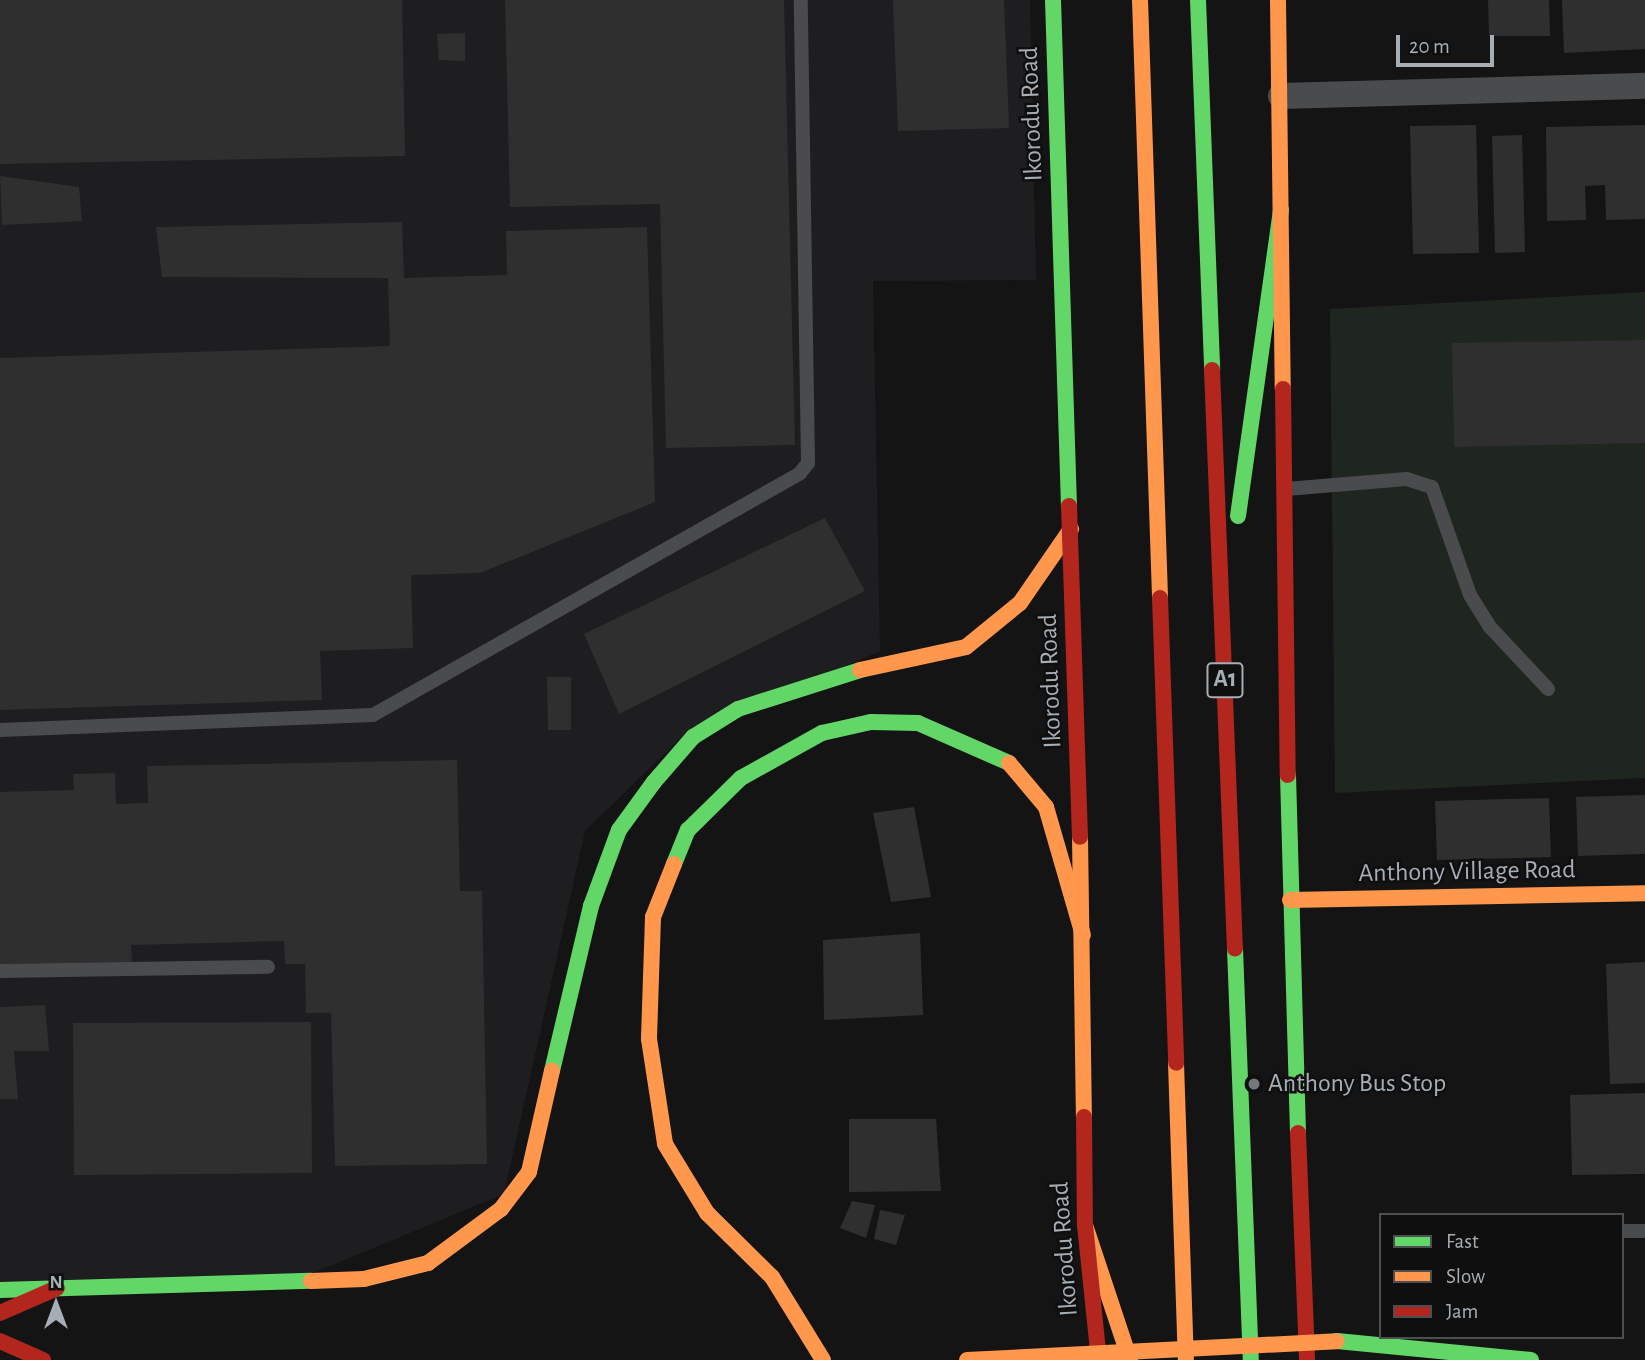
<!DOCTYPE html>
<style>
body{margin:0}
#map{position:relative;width:1645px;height:1360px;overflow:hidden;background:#141415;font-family:"Alegreya Sans",sans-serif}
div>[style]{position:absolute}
.built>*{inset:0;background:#1e1e20}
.green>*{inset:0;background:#1f251f}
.building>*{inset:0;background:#2f2f30}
.lane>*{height:14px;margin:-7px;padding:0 7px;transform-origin:7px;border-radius:7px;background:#494b4d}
.street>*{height:26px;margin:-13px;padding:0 13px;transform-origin:13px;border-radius:13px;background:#494b4d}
.fast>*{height:16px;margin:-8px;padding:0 8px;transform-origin:8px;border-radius:8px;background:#63d668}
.slow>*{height:16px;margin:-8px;padding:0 8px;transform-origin:8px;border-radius:8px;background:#ff974d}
.jam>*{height:16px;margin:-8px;padding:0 8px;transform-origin:8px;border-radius:8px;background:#b3261e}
.fast-bridge>*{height:16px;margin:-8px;padding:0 8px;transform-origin:8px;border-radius:8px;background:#63d668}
.slow-bridge>*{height:16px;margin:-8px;padding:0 8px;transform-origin:8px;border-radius:8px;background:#ff974d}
.dots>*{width:19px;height:19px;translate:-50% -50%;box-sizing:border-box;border:4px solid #0f0f10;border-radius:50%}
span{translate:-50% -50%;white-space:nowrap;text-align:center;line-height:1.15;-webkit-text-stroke:5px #0f0f10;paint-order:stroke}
.shield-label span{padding:2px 5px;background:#0f0f10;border:2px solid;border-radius:5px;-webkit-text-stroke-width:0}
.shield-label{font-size:24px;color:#a6aeb5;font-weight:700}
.street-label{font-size:26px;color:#a6aeb5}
.poi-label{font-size:26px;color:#a6aeb5}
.left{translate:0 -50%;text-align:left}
.legend{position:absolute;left:1379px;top:1213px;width:245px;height:126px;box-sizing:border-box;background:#0f0f10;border:2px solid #4b4f52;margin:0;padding:9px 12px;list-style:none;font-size:21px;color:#a6aeb5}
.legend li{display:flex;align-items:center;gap:14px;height:35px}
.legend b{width:35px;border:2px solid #4b4f52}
.north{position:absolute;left:21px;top:1269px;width:70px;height:70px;-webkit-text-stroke:5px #0f0f10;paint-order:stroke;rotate:0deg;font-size:19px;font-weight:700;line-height:28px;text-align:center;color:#a6aeb5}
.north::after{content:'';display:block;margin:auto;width:24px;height:32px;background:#a6aeb5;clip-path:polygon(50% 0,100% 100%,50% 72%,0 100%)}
.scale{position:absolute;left:1396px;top:35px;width:98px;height:32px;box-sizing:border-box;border:4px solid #a6aeb5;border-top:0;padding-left:9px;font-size:21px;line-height:24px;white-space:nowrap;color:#a6aeb5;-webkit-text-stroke:5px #0f0f10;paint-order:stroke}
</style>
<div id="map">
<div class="built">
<div style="clip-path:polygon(0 0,1030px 0,1036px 280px,873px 281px,880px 651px,682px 737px,585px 831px,504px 1194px,301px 1278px,0 1288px)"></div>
</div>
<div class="green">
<div style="clip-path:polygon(1645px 292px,1645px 778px,1335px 793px,1330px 309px)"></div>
</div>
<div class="building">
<div style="clip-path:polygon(0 0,402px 0,405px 156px,0 164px)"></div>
<div style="clip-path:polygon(505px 0,784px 0,795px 445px,666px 448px,660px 204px,510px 207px)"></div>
<div style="clip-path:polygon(893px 0,1004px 0,1009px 128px,898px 131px)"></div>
<div style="clip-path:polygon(1488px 0,1549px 0,1550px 36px,1489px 36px)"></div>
<div style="clip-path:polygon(1562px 0,1645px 0,1645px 49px,1564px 53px)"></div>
<div style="clip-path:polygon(465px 33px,465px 61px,439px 60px,437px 34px)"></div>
<div style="clip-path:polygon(1476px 125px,1479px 253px,1413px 254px,1410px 126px)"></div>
<div style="clip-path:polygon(1645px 125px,1645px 219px,1606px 220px,1605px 185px,1585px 186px,1586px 220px,1547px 221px,1546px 127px)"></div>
<div style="clip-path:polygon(1522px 135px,1525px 252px,1495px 253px,1492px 136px)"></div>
<div style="clip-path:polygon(0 176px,79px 187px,82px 221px,2px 225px)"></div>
<div style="clip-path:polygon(402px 222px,404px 278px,507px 275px,506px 231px,647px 227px,655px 502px,480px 573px,411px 575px,413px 648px,320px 651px,322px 700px,0 710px,0 358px,390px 346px,388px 278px,162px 277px,156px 227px)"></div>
<div style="clip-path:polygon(1645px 340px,1645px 443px,1454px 447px,1452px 343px)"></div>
<div style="clip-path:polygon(825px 518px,865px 591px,619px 714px,584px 634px)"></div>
<div style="clip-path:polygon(547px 677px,571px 677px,571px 730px,548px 730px)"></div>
<div style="clip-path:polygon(457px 760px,460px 891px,482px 891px,487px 1164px,335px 1166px,331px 1013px,306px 1013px,305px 964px,285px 964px,284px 941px,131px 945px,132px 962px,0 964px,0 792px,74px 790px,73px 774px,115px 773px,116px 804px,148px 803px,147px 766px)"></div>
<div style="clip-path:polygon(1645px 795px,1645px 854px,1578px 856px,1576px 797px)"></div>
<div style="clip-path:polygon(1549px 798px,1551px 857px,1437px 860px,1435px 801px)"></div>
<div style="clip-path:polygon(914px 807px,931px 897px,891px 902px,873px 813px)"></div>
<div style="clip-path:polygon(920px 933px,923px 1015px,824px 1020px,823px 940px)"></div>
<div style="clip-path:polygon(1645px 962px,1645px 1083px,1610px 1084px,1606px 964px)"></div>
<div style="clip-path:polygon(45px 1005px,49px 1051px,14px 1051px,18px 1099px,0 1099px,0 1007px)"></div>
<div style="clip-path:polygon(311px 1022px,312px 1173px,74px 1175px,73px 1023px)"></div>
<div style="clip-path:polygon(1645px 1093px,1645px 1174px,1572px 1175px,1570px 1095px)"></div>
<div style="clip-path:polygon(849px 1119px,936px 1119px,941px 1191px,849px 1192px)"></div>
<div style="clip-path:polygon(852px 1201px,875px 1205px,866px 1238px,840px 1228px)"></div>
<div style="clip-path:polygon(880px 1210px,905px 1215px,896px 1245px,874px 1239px)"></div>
</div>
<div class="lane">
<div style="left:1286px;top:489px;width:121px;rotate:-4.7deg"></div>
<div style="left:1407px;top:479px;width:26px;rotate:18deg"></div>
<div style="left:1432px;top:487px;width:114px;rotate:70.6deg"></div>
<div style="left:1470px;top:595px;width:38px;rotate:58deg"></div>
<div style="left:1490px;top:627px;width:85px;rotate:46.9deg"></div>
<div style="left:0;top:730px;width:373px;rotate:-2.3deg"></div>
<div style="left:373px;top:715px;width:491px;rotate:-29.5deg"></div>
<div style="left:800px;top:473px;width:13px;rotate:-51deg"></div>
<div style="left:808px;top:463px;width:463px;rotate:-90.9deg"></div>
<div style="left:0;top:971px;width:268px;rotate:-0.9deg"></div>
<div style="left:1622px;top:1231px;width:23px"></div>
</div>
<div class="street">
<div style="left:1281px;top:96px;width:364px;rotate:-1.6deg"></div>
</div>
<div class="fast">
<div style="left:1053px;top:0;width:506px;rotate:88.19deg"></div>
<div style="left:1198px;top:0;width:370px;rotate:87.8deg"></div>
<div style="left:1238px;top:516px;width:309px;rotate:-82deg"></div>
<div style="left:1288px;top:775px;width:358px;rotate:88.4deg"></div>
<div style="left:674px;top:864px;width:37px;rotate:-68deg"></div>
<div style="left:688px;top:830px;width:74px;rotate:-44.5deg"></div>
<div style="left:741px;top:778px;width:93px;rotate:-29.1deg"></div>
<div style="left:822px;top:733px;width:50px;rotate:-12.7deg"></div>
<div style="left:871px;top:722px;width:47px;rotate:1.2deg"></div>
<div style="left:918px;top:723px;width:99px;rotate:23.7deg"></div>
<div style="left:1235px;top:949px;width:411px;rotate:87.8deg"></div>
<div style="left:552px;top:1071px;width:170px;rotate:-76.7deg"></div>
<div style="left:591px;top:906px;width:81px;rotate:-69.8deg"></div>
<div style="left:619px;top:830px;width:59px;rotate:-53.9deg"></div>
<div style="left:654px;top:782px;width:60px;rotate:-49.1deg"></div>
<div style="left:693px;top:737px;width:53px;rotate:-31.9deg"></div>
<div style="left:738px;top:709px;width:128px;rotate:-17.7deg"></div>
<div style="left:0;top:1290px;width:311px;rotate:-1.7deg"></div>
</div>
<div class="slow">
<div style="left:1140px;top:0;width:598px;rotate:88.08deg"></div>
<div style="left:1278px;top:0;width:389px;rotate:89.3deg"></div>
<div style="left:860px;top:670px;width:108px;rotate:-12.2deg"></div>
<div style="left:966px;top:647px;width:70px;rotate:-39.2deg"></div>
<div style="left:1020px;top:603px;width:90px;rotate:-55.4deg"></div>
<div style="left:1009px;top:763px;width:57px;rotate:49.9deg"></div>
<div style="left:1046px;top:807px;width:133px;rotate:73.9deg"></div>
<div style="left:1080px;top:837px;width:280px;rotate:89.2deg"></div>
<div style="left:674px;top:864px;width:57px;rotate:111.6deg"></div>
<div style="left:653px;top:917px;width:122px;rotate:91.9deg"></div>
<div style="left:649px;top:1039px;width:106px;rotate:81.3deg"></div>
<div style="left:665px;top:1144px;width:81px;rotate:58.7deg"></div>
<div style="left:707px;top:1213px;width:91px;rotate:44.6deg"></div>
<div style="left:772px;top:1277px;width:97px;rotate:58.4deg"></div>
<div style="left:1290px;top:900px;width:355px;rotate:-1.1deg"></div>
<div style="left:1176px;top:1063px;width:297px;rotate:88.1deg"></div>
<div style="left:1085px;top:1225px;width:142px;rotate:71.6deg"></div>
<div style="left:311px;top:1281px;width:53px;rotate:-2.2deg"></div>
<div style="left:364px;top:1279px;width:66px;rotate:-14deg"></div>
<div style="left:428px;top:1263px;width:91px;rotate:-36.5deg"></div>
<div style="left:501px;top:1209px;width:46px;rotate:-52.9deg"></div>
<div style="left:529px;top:1172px;width:104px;rotate:-77.2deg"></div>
</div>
<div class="jam">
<div style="left:1212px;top:370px;width:579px;rotate:87.73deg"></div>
<div style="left:1283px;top:389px;width:386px;rotate:89.3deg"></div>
<div style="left:1069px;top:506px;width:331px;rotate:88.1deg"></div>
<div style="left:1160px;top:598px;width:465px;rotate:88deg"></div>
<div style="left:1084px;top:1117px;width:108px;rotate:89.5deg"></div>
<div style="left:1085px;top:1225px;width:136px;rotate:84.1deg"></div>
<div style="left:1298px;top:1133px;width:227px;rotate:87.7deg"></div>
<div style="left:0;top:1313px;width:62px;rotate:-23.7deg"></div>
<div style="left:0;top:1341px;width:47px;rotate:23.8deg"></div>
</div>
<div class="fast-bridge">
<div style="left:1337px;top:1341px;width:195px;rotate:5.6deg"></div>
</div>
<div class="slow-bridge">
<div style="left:967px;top:1360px;width:370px;rotate:-2.9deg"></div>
</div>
<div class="dots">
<div style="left:1254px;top:1084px;background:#73787d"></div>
</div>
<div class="shield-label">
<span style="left:1225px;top:680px">A1</span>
</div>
<div class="street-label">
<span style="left:1032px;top:114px;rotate:-92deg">Ikorodu Road</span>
<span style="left:1051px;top:681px;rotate:-92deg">Ikorodu Road</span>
<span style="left:1467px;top:872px;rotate:-1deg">Anthony Village Road</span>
<span style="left:1065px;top:1249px;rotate:-94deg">Ikorodu Road</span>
</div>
<div class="poi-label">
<span class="left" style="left:1268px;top:1084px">Anthony Bus Stop</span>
</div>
<ul class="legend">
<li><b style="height:9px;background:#63d668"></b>Fast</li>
<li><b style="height:9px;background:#ff974d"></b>Slow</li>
<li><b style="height:9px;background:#b3261e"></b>Jam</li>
</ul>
<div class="north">N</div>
<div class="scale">20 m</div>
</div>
